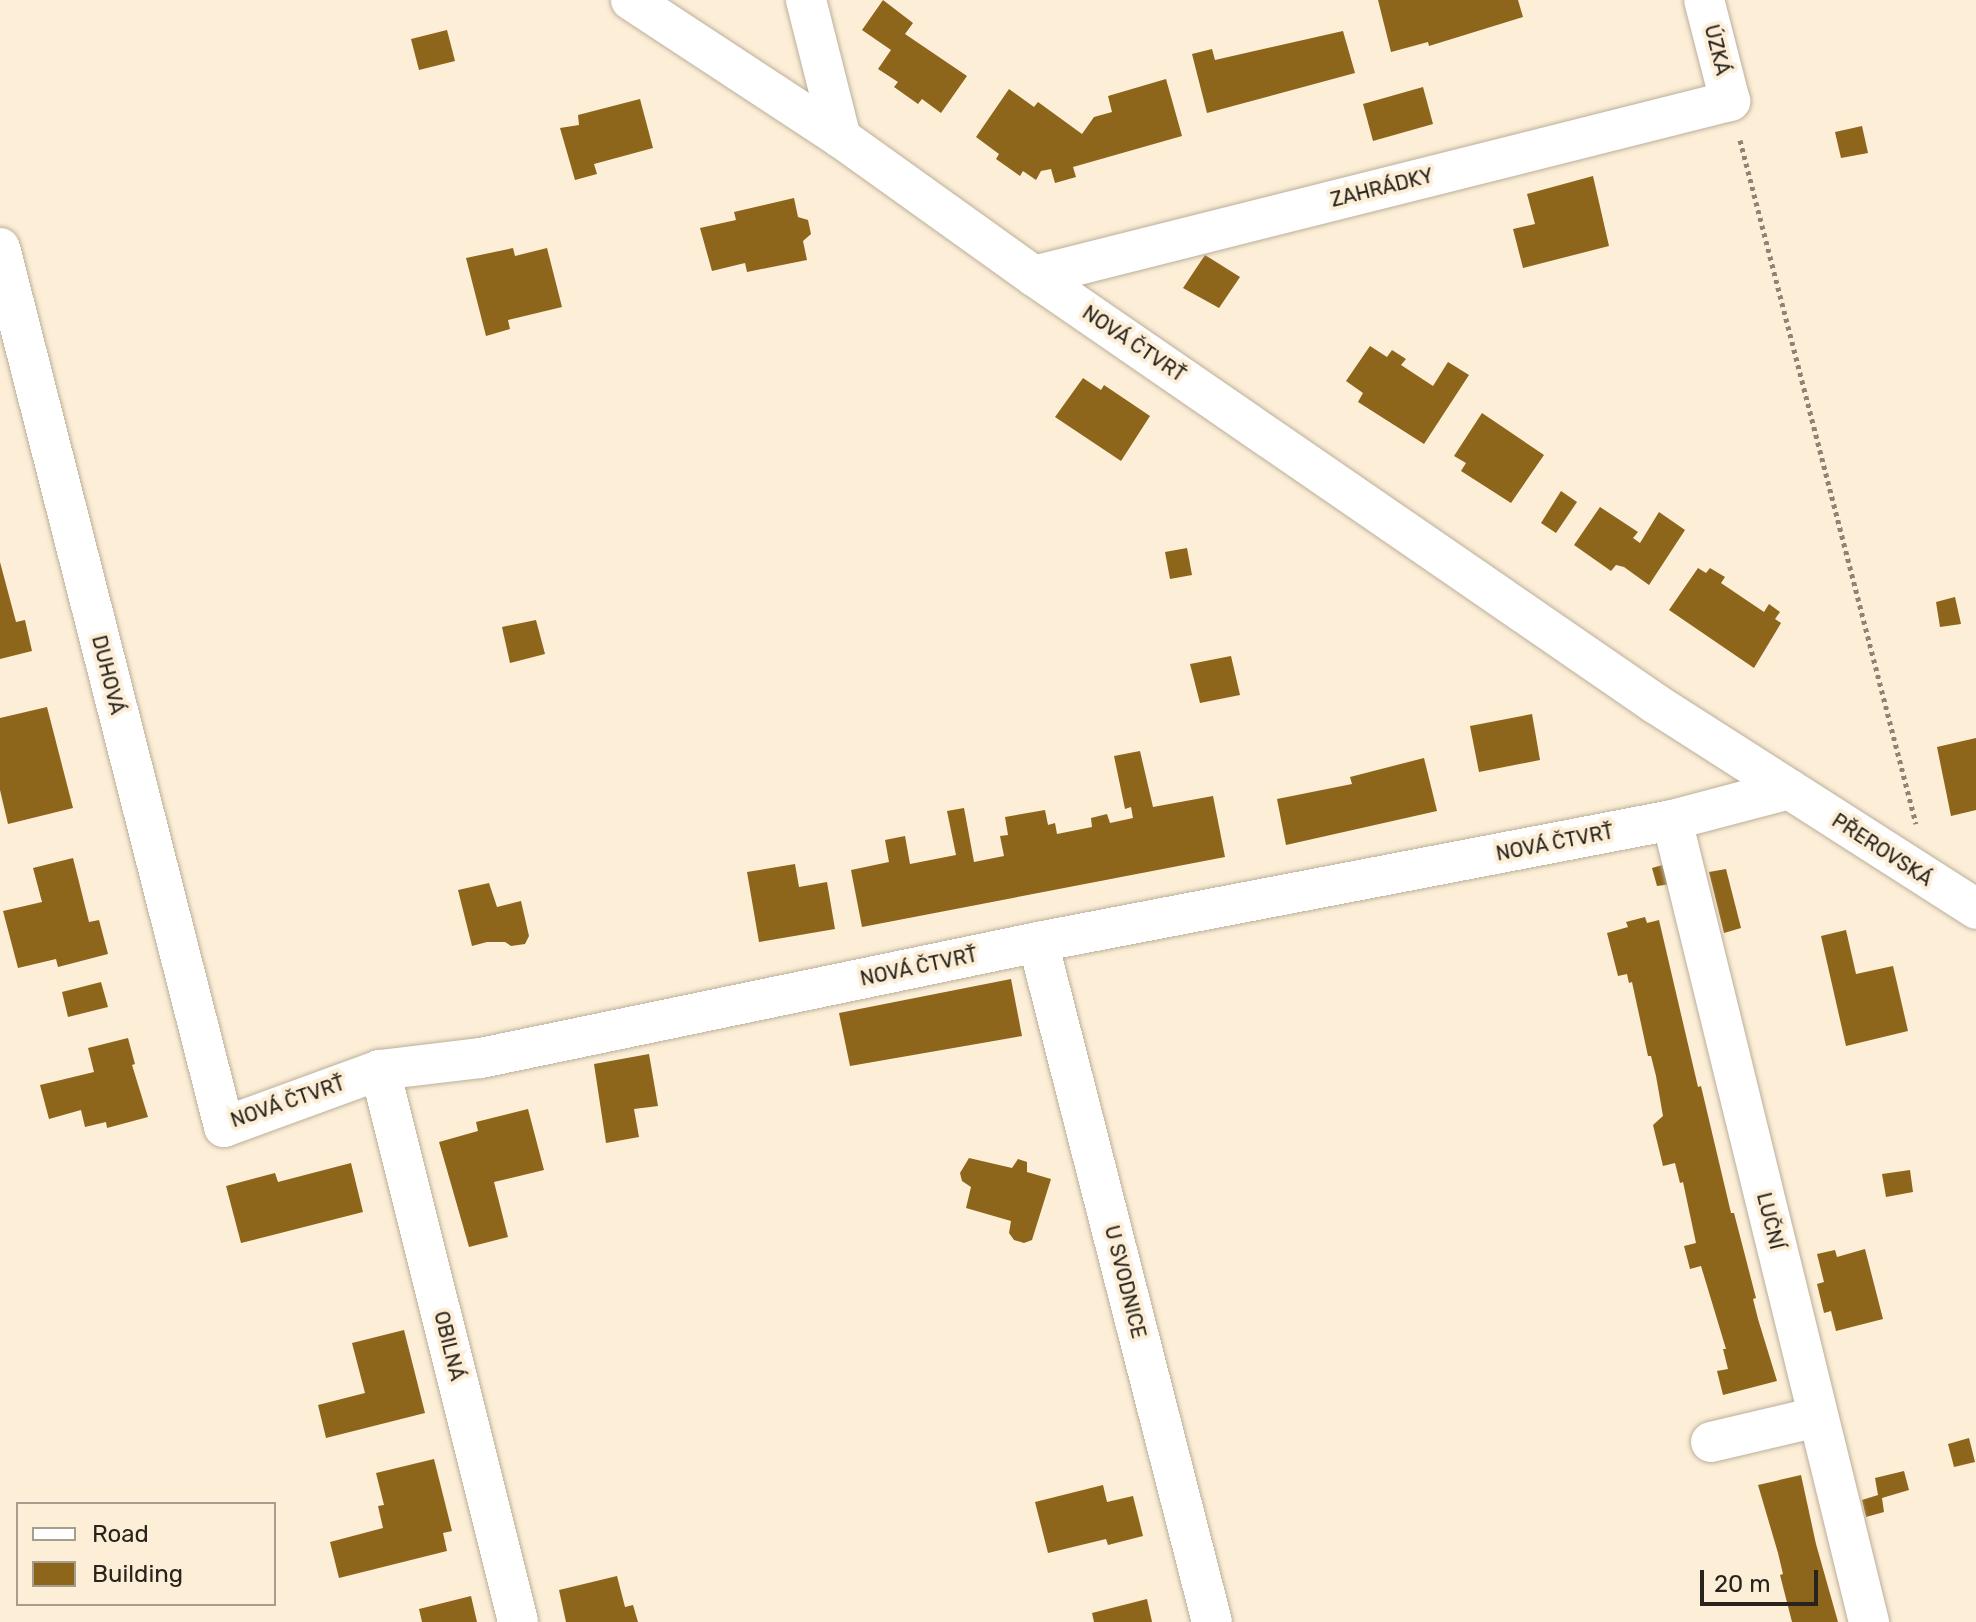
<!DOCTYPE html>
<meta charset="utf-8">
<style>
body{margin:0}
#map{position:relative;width:1976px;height:1622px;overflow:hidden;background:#fceed7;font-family:Rubik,sans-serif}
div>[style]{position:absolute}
.building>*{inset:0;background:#8d651b}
.path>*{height:5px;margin-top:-2.5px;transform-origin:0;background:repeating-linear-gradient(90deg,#8e8475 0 4px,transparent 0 8px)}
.roads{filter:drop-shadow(0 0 2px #bcaf9a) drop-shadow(0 0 2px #bcaf9a)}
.street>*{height:40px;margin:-20px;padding:0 20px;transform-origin:20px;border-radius:20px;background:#fff}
span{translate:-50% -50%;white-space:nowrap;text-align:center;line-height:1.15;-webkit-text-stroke:8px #fceed7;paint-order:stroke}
.street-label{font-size:20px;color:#28231b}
.legend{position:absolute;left:16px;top:1502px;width:260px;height:104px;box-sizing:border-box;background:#fceed7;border:2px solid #a79d8c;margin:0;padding:10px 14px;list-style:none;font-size:24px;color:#28231b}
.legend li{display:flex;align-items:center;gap:16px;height:40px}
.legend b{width:40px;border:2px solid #a79d8c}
.scale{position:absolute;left:1700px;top:1570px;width:118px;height:36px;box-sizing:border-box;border:4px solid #28231b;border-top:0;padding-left:10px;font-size:24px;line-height:28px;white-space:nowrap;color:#28231b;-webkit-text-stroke:6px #fceed7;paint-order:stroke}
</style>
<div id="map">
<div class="building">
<div style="clip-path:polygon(883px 0,913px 23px,905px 34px,967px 76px,941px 113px,922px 99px,918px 104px,894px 87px,898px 82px,878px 69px,891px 50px,862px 30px)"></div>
<div style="clip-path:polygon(1378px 0,1518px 0,1523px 17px,1429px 46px,1428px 42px,1391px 52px)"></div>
<div style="clip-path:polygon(447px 30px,455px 61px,419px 70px,411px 39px)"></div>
<div style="clip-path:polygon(1343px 31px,1355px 73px,1207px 113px,1192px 54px,1212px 49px,1215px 60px)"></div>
<div style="clip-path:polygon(1166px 79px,1182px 136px,1073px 167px,1076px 177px,1055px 183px,1051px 169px,1041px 171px,1036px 180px,1023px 171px,1020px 176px,996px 159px,999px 154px,976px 137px,1009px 89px,1034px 107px,1038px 102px,1082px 134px,1094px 117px,1112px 112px,1108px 96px)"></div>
<div style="clip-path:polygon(1423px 87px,1433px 124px,1373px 141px,1363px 104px)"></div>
<div style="clip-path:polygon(640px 99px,653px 148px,594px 164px,597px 174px,575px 180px,560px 128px,579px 125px,578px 115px)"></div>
<div style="clip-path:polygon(1862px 126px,1868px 153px,1841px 158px,1835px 132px)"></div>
<div style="clip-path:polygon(1593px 176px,1609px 246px,1523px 268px,1513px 229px,1535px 224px,1527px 194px)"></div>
<div style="clip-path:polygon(794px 198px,798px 217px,808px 220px,811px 234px,803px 241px,807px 260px,747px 272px,745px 263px,712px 271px,700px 228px,736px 220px,734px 212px)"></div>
<div style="clip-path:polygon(513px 248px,515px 256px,547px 248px,562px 307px,508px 320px,510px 329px,486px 336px,466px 258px)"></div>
<div style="clip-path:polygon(1205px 255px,1240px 277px,1219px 308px,1183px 288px)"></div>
<div style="clip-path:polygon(1370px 346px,1387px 357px,1392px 350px,1406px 359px,1401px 365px,1433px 386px,1448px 362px,1469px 375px,1424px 444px,1358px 402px,1363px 393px,1346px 381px)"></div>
<div style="clip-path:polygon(1083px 378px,1101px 390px,1104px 385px,1150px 416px,1121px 461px,1055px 417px)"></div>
<div style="clip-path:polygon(1482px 413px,1544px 455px,1511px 503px,1461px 471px,1466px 463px,1454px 456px)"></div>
<div style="clip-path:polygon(1561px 491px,1577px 502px,1556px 533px,1541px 523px)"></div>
<div style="clip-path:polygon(1600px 507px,1638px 532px,1633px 538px,1640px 543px,1659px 512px,1685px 530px,1649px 585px,1624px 567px,1616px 565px,1611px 571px,1574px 545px)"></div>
<div style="clip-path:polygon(1187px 548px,1192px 575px,1170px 579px,1165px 552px)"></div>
<div style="clip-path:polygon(0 562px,16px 622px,25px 620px,32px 651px,0 659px)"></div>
<div style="clip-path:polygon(1698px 568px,1706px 573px,1710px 568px,1725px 577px,1721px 583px,1764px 612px,1769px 604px,1780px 612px,1775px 619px,1781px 623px,1754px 668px,1669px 610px)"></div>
<div style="clip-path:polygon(1955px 597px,1961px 624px,1940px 627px,1936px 602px)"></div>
<div style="clip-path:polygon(536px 620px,545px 654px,510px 663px,502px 627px)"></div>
<div style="clip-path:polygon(1231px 656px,1240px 695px,1200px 703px,1190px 664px)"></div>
<div style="clip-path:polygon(47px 707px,73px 808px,8px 824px,0 790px,0 718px)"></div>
<div style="clip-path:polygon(1532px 714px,1540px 760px,1479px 772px,1470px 726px)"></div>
<div style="clip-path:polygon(1976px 738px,1976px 810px,1951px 816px,1937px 747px)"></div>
<div style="clip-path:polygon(1140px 751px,1153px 807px,1213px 796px,1225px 857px,862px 927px,851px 870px,889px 862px,885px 840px,905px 836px,910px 864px,956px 855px,947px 811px,964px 808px,974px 862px,1004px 856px,1000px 836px,1008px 835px,1005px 817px,1045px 810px,1048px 825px,1055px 823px,1057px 834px,1092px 827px,1091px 818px,1107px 814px,1110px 823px,1133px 818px,1131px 807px,1125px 809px,1114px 756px)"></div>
<div style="clip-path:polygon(1424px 758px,1437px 811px,1286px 845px,1277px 799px,1352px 784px,1350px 777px)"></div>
<div style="clip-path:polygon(73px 858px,89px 922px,99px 920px,108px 954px,58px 967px,56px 959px,18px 968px,3px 911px,42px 902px,33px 868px)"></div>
<div style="clip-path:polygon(795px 864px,799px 887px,827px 882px,835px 929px,759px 942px,747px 872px)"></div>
<div style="clip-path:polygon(1666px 864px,1671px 884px,1657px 886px,1652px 868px)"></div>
<div style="clip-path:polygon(1726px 869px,1741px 928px,1724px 933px,1709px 872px)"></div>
<div style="clip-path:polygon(489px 883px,497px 907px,521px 901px,529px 936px,525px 944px,511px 946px,505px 942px,487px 942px,472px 946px,458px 890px)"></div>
<div style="clip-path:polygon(1645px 917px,1647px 923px,1659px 920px,1698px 1087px,1701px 1086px,1731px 1213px,1734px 1213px,1756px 1298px,1753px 1299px,1758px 1319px,1777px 1381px,1723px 1395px,1717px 1371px,1728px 1369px,1723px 1349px,1726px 1349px,1701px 1266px,1690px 1269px,1684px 1246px,1696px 1243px,1683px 1182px,1680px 1183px,1675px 1163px,1663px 1166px,1653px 1125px,1663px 1116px,1656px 1076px,1651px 1056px,1648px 1056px,1632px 982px,1629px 983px,1627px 974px,1618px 976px,1607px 933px,1628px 927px,1626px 922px)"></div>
<div style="clip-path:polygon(1846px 930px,1856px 974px,1893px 966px,1908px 1031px,1846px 1046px,1821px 936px)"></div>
<div style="clip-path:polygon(1011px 979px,1022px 1036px,850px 1066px,839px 1013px)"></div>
<div style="clip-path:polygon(101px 982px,108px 1007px,68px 1017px,62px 992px)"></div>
<div style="clip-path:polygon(128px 1038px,135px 1064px,132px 1065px,148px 1117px,107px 1128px,106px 1122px,85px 1127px,81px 1110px,49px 1119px,40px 1085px,94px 1072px,88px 1048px)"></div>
<div style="clip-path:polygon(649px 1054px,658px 1106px,634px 1109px,639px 1137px,606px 1143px,594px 1064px)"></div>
<div style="clip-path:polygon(528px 1109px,544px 1170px,494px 1182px,508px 1237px,469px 1247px,439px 1142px,478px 1131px,476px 1122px)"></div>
<div style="clip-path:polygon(969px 1158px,1012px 1168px,1018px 1159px,1027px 1162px,1027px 1172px,1051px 1179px,1032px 1240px,1024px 1243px,1014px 1240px,1009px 1233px,1011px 1221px,966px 1208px,971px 1187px,962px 1181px,960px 1173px)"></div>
<div style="clip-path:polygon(351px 1163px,363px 1212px,241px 1243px,226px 1186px,275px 1173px,278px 1182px)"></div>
<div style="clip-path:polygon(1910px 1170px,1913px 1192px,1886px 1197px,1882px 1174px)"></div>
<div style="clip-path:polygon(1865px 1249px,1883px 1319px,1836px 1331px,1831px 1311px,1824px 1313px,1817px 1284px,1824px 1282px,1817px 1254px,1835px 1250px,1837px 1257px)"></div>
<div style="clip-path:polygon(404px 1330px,425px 1413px,326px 1438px,318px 1405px,365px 1393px,352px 1343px)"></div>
<div style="clip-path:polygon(1969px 1438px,1975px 1462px,1954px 1467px,1948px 1444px)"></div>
<div style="clip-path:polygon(434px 1459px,452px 1531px,443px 1533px,447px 1551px,339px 1578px,330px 1542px,383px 1528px,378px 1506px,384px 1505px,376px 1473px)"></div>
<div style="clip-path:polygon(1904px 1471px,1909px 1490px,1882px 1498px,1884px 1512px,1866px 1517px,1862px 1500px,1878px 1495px,1875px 1478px)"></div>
<div style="clip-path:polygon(1801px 1475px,1816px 1544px,1838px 1622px,1792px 1622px,1780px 1575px,1783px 1574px,1778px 1553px,1758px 1485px)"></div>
<div style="clip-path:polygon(1103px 1485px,1107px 1502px,1133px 1496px,1143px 1536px,1108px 1545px,1106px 1539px,1048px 1553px,1035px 1502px)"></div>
<div style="clip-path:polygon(617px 1576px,625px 1607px,633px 1605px,638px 1622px,566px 1622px,559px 1590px)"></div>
<div style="clip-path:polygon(471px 1596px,477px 1622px,422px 1622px,419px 1609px)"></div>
<div style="clip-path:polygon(1147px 1599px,1152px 1622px,1094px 1622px,1092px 1613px)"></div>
</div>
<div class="path">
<div style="left:1740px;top:140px;width:706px;rotate:75.57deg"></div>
</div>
<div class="roads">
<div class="street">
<div style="left:631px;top:0;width:251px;rotate:33.3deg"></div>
<div style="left:841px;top:138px;width:237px;rotate:35.6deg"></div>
<div style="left:1034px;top:276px;width:755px;rotate:34.53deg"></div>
<div style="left:1656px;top:704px;width:380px;rotate:32.6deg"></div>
<div style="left:806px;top:0;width:142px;rotate:75.8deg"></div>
<div style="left:0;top:248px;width:907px;rotate:75.7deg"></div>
<div style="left:224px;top:1127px;width:166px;rotate:-20.1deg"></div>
<div style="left:380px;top:1070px;width:102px;rotate:-6.8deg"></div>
<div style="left:481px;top:1058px;width:569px;rotate:-11.76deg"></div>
<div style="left:1038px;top:942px;width:646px;rotate:-10.89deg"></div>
<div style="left:1672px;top:820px;width:121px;rotate:-14.8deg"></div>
<div style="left:1034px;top:276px;width:718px;rotate:-14.11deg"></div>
<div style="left:1730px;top:101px;width:104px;rotate:-104.4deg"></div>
<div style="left:1672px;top:820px;width:826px;rotate:76.2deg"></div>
<div style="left:1038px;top:942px;width:702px;rotate:75.65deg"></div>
<div style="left:380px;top:1070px;width:569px;rotate:75.96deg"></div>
<div style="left:1711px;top:1442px;width:109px;rotate:-13.3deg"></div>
</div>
</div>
<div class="street-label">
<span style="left:1717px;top:50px;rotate:76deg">ÚZKÁ</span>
<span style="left:1382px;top:188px;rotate:-14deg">ZAHRÁDKY</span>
<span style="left:1134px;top:344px;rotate:34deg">NOVÁ ČTVRŤ</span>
<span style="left:108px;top:675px;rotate:76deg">DUHOVÁ</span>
<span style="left:1555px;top:843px;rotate:-11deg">NOVÁ ČTVRŤ</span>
<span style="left:1882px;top:850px;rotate:33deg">PŘEROVSKÁ</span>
<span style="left:919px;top:967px;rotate:-12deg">NOVÁ ČTVRŤ</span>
<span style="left:288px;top:1102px;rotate:-19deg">NOVÁ ČTVRŤ</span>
<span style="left:1770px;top:1221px;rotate:76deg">LUČNÍ</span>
<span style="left:1125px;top:1282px;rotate:76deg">U SVODNICE</span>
<span style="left:449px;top:1346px;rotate:76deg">OBILNÁ</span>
</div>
<ul class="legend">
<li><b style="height:10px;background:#fff"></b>Road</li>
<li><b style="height:22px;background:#8d651b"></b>Building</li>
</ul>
<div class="scale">20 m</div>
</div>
